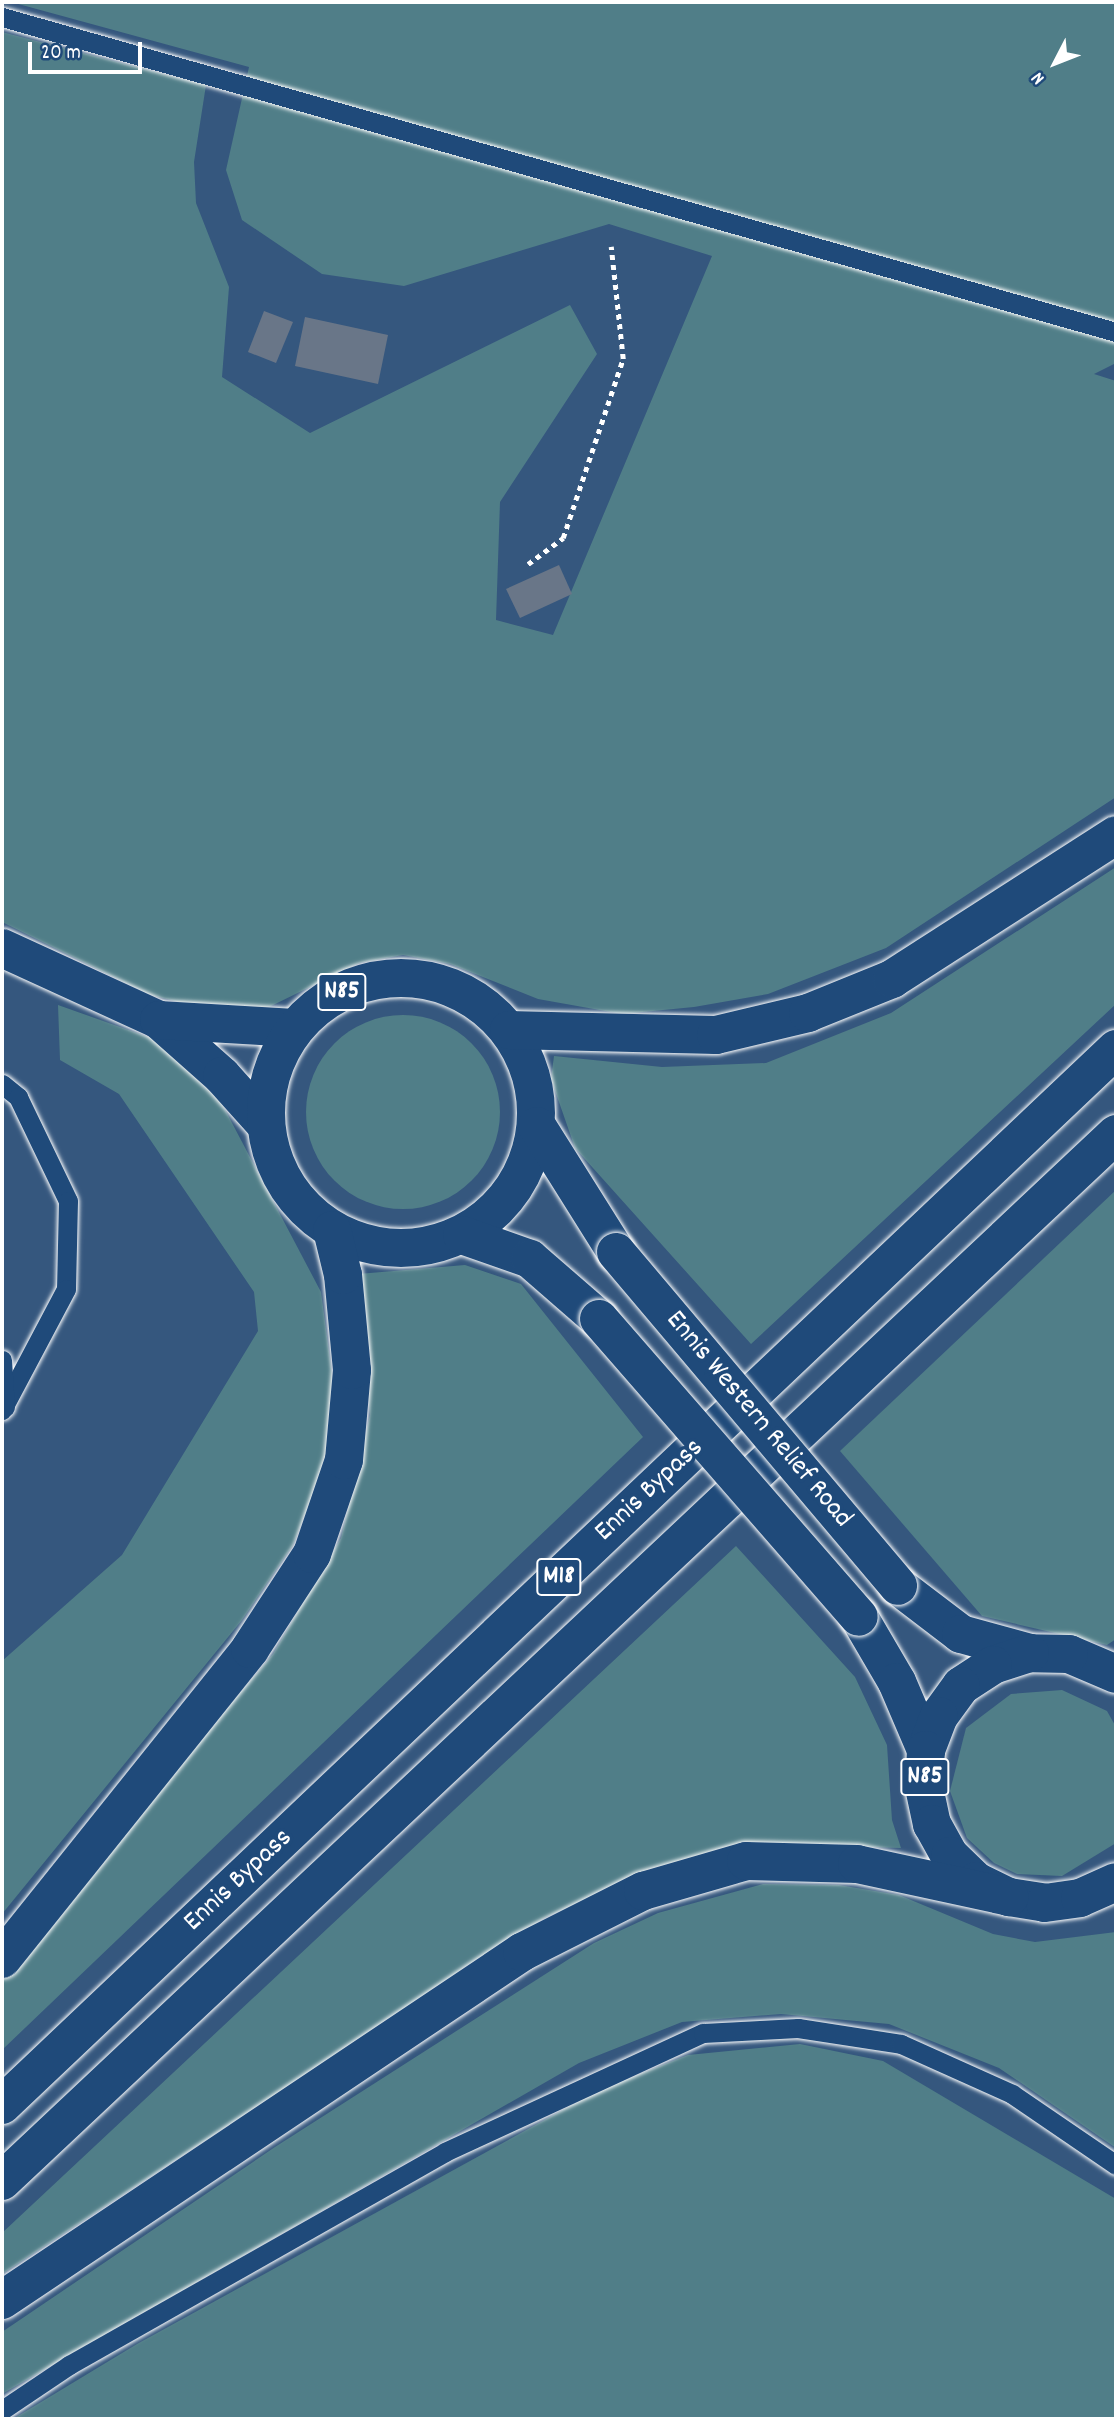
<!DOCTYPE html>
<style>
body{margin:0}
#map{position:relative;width:1118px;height:2421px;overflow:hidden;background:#35577e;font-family:Dekko,sans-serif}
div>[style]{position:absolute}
.green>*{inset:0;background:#507e88}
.round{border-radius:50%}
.building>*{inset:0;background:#697688}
.path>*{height:4.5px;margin-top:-2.25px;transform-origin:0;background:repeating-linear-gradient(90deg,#fff 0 5px,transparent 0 10px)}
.roads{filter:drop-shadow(0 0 2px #fff) drop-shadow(0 0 2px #fff)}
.lane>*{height:19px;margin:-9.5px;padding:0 9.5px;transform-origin:9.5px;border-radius:9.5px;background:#1f4a7a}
.secondary>*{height:38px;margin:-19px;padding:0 19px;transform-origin:19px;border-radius:19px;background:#1f4a7a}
.primary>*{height:38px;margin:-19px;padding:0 19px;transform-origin:19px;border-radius:19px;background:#1f4a7a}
.primary>.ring{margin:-19px;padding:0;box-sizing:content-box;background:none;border:38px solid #1f4a7a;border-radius:50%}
.highway>*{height:38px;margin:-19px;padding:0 19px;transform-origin:19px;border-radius:19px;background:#1f4a7a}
.bridges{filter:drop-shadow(0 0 2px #fff) drop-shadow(0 0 2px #fff)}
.primary-bridge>*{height:38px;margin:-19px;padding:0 19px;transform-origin:19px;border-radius:19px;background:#1f4a7a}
span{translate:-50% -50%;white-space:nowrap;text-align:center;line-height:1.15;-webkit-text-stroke:7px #1f4a7a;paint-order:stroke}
.shield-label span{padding:2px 5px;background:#1f4a7a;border:2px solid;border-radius:5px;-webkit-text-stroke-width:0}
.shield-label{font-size:26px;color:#fff;font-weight:700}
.street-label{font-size:28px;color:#fff}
.frame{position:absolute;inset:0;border:4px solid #fff;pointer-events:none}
.north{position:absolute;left:1020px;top:28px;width:70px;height:70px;-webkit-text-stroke:5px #1f4a7a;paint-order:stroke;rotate:228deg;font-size:19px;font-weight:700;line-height:28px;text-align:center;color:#fff}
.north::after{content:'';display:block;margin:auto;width:24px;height:32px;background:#fff;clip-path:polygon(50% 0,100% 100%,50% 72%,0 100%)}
.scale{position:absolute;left:28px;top:42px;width:114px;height:32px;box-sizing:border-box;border:4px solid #fff;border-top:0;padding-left:9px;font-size:21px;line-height:24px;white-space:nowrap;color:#fff;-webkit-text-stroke:5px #1f4a7a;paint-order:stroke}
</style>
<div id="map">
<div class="green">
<div style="clip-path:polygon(11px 2px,1116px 2px,1116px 363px,1094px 374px,1116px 381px,1116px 797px,886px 948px,768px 994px,694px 1007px,622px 1014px,538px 999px,450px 964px,403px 955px,359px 963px,269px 1007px,209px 1009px,150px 995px,2px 922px,2px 32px,206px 85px,194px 162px,196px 203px,229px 287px,222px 377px,310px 433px,570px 305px,597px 354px,500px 502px,496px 620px,553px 635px,712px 256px,609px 224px,404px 286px,322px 274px,242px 220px,226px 170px,249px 67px)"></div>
<div style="clip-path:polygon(1116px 867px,1116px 1004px,751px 1344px,575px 1148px,551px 1079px,554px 1056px,662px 1067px,766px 1063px,891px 1013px)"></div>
<div style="clip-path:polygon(58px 1005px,154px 1039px,221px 1102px,321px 1292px,335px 1396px,323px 1471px,293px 1545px,242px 1620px,2px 1914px,2px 1661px,122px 1555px,258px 1331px,254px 1292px,119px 1094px,60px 1060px)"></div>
<div class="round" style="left:306px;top:1015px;width:194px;height:194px"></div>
<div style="clip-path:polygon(1116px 1190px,1116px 1639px,1107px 1645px,982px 1616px,840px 1451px)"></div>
<div style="clip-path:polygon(465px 1265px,521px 1284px,643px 1437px,2px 2050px,2px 1974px,273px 1654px,341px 1538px,370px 1415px,358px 1274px)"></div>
<div style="clip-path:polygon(736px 1546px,855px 1677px,887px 1745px,892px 1820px,901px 1848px,785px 1845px,679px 1862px,546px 1917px,2px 2274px,2px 2233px)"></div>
<div style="clip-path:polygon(1062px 1690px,1107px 1711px,1116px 1727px,1116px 1843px,1062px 1876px,1017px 1874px,994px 1863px,967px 1838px,950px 1791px,966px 1728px,1011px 1694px)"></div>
<div style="clip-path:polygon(763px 1884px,839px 1885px,899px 1895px,993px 1934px,1035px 1942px,1116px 1932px,1116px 2148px,999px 2068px,889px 2024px,781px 2014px,682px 2022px,579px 2063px,2px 2394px,2px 2332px,275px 2147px,594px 1943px,658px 1913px)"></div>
<div style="clip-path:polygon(800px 2044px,883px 2061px,1116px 2199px,1116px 2419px,13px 2419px,137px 2344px,601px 2089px,688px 2055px)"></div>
</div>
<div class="building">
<div style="clip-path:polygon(264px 311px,293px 322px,276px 363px,248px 352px)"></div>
<div style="clip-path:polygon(305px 317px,388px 335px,378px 384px,295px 366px)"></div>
<div style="clip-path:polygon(559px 565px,572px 594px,520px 618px,506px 589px)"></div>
</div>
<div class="path">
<div style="left:528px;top:564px;width:44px;rotate:-36.6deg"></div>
<div style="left:563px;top:538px;width:189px;rotate:-71.5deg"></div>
<div style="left:623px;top:359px;width:113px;rotate:-96.1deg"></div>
</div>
<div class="roads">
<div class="lane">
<div style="left:2px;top:17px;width:1158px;rotate:15.79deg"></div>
<div style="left:2px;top:1084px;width:21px;rotate:39deg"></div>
<div style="left:18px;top:1097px;width:115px;rotate:64.3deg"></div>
<div style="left:68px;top:1201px;width:88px;rotate:91.3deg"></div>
<div style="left:66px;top:1289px;width:137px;rotate:117.9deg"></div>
<div style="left:2px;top:1360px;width:47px;rotate:86.3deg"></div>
<div style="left:2px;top:2410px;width:81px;rotate:-33.9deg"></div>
<div style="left:69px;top:2365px;width:432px;rotate:-29.5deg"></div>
<div style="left:445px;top:2152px;width:284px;rotate:-24.8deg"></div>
<div style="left:703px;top:2033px;width:95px;rotate:-3deg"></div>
<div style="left:798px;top:2028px;width:104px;rotate:8.8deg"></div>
<div style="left:901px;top:2044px;width:122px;rotate:24.2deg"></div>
<div style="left:1012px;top:2094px;width:126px;rotate:34.3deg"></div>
</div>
<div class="secondary">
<div style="left:2px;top:948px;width:173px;rotate:24.6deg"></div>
<div style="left:159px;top:1020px;width:84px;rotate:41.6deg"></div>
<div style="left:222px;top:1076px;width:66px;rotate:48.1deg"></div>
<div style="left:159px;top:1020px;width:136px;rotate:3.4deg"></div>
</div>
<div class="primary">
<div class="ring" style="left:266px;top:978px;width:232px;height:232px"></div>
<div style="left:537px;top:1126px;width:149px;rotate:57.9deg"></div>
<div style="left:462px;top:1235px;width:72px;rotate:19.4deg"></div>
<div style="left:530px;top:1259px;width:91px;rotate:41deg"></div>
<div style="left:898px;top:1586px;width:79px;rotate:37.3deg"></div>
<div style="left:961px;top:1634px;width:72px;rotate:15.4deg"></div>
<div style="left:859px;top:1617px;width:75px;rotate:59.7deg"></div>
<div style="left:897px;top:1682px;width:74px;rotate:66.9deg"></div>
<div style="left:1116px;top:1674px;width:51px;rotate:-156.9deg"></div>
<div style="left:1069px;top:1654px;width:39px;rotate:-179deg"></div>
<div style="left:1030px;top:1653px;width:39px;rotate:162deg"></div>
<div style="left:993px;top:1665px;width:38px;rotate:147deg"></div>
<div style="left:961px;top:1686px;width:37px;rotate:126deg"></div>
<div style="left:939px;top:1716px;width:36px;rotate:111deg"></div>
<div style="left:926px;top:1750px;width:37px;rotate:93deg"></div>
<div style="left:924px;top:1787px;width:38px;rotate:78deg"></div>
<div style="left:932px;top:1824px;width:37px;rotate:61deg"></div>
<div style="left:950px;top:1856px;width:36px;rotate:44deg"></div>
<div style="left:976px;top:1881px;width:37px;rotate:26deg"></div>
<div style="left:1009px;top:1897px;width:36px;rotate:9deg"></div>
<div style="left:1045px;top:1903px;width:35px;rotate:-8deg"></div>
<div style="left:1080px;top:1898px;width:39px;rotate:-24deg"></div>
</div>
<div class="highway">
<div style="left:509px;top:1030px;width:207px;rotate:1.4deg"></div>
<div style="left:716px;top:1035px;width:95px;rotate:-13.4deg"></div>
<div style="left:808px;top:1013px;width:91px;rotate:-22deg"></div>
<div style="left:892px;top:979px;width:266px;rotate:-32.7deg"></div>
<div style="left:2px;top:1959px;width:397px;rotate:-51.3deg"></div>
<div style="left:250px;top:1649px;width:113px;rotate:-56.9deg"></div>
<div style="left:312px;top:1554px;width:99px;rotate:-71.2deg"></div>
<div style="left:344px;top:1460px;width:90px;rotate:-84.9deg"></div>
<div style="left:352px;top:1370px;width:95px;rotate:-95.4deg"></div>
<div style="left:343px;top:1275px;width:46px;rotate:-103.7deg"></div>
<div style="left:2px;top:2105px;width:1535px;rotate:-43.47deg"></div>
<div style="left:2px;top:2181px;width:1529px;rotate:-43.22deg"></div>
<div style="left:2px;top:2300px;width:626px;rotate:-33.79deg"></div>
<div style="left:522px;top:1952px;width:136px;rotate:-26.8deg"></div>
<div style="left:643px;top:1891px;width:107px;rotate:-16.2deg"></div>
<div style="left:746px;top:1861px;width:111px;rotate:1.5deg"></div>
<div style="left:857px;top:1864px;width:156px;rotate:12.2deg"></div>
</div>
</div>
<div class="bridges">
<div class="primary-bridge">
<div style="left:616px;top:1252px;width:437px;rotate:49.8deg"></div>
<div style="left:599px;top:1319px;width:395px;rotate:48.9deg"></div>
</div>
</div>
<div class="shield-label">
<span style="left:342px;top:992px">N85</span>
<span style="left:559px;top:1577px">M18</span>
<span style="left:925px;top:1777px">N85</span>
</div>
<div class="street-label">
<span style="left:758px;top:1420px;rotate:50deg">Ennis Western Relief Road</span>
<span style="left:650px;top:1491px;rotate:-43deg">Ennis Bypass</span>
<span style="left:239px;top:1881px;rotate:-43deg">Ennis Bypass</span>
</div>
<div class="frame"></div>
<div class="north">N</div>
<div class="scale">20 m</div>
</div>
